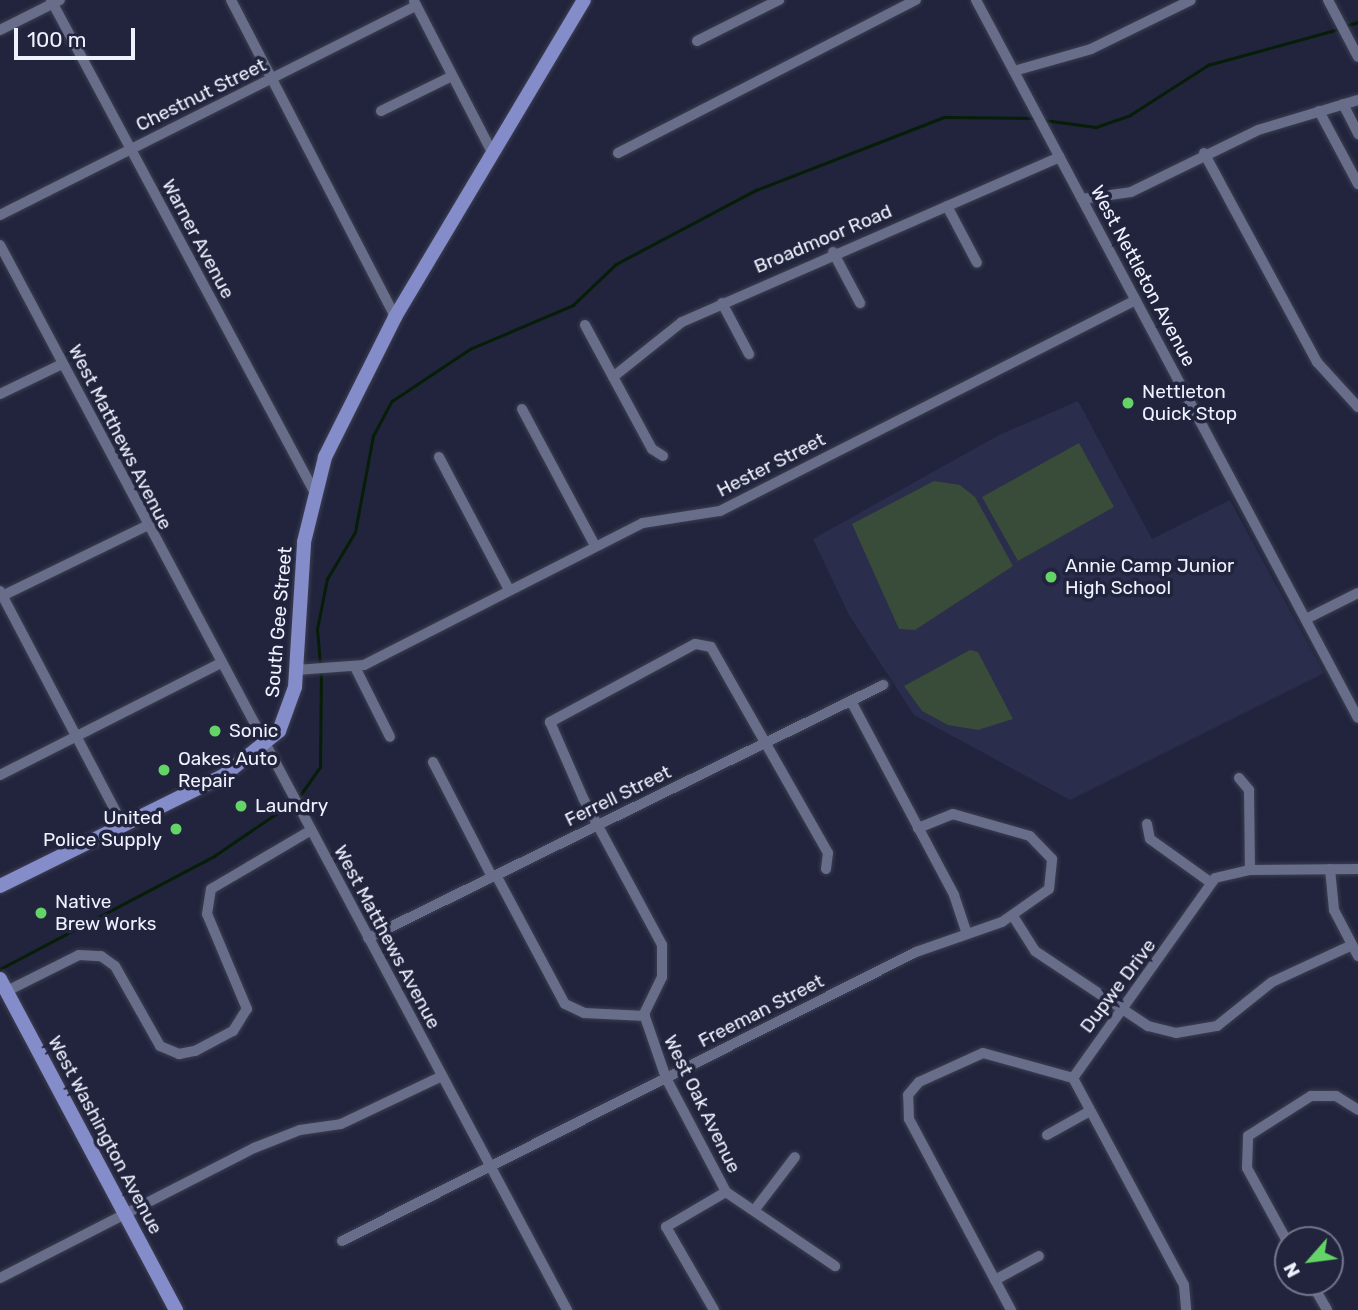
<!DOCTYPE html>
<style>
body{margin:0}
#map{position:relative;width:1358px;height:1310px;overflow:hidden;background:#21243c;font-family:Rubik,sans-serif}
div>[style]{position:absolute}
.built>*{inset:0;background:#2a2d4b}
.green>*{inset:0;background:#394b39}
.stream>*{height:2.5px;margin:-1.25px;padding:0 1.25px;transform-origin:1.25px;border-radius:1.25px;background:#061d07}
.roads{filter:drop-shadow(0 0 2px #3d3f52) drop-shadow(0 0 2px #3d3f52)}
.minor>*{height:10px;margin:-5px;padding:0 5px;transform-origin:5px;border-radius:5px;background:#686d89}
.major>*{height:14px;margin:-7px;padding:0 7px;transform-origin:7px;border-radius:7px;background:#848cc9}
.dots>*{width:19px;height:19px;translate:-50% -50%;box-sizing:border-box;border:4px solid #21243c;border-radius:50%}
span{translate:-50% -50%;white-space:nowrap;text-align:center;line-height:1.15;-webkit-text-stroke:7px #21243c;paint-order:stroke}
.street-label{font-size:19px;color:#eef1fe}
.poi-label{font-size:19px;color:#eef1fe}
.left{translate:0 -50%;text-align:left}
.right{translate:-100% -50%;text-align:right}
.north{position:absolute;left:1274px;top:1226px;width:70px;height:70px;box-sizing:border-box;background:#21243c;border:2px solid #73768a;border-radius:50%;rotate:242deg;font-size:19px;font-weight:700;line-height:28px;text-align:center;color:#eef1fe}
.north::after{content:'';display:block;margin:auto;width:24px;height:32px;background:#64d468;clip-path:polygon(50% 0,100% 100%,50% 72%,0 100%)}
.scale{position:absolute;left:14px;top:28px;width:121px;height:32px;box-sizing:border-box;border:4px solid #eef1fe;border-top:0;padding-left:9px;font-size:21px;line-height:24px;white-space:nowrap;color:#eef1fe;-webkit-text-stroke:5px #21243c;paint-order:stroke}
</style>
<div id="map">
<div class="built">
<div style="clip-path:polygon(1078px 401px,1152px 539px,1230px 500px,1324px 673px,1070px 800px,914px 715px,849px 615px,813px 539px,999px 435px)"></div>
</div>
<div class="green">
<div style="clip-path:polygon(1079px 443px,1114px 507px,1018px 561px,982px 497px)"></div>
<div style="clip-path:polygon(934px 481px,960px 485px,975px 497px,1013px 566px,915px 630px,899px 629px,852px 524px)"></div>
<div style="clip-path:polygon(970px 650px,978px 652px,1013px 719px,978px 730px,948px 725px,922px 711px,904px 686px)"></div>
</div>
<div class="stream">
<div style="left:1345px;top:26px;width:14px;rotate:-17deg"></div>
<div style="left:1044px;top:120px;width:52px;rotate:7.7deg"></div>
<div style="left:1096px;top:127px;width:36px;rotate:-19deg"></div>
<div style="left:1130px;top:115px;width:93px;rotate:-32.7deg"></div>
<div style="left:1208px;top:65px;width:136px;rotate:-15.4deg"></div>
<div style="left:320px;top:664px;width:35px;rotate:-95deg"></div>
<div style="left:317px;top:629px;width:51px;rotate:-78.7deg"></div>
<div style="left:327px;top:579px;width:55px;rotate:-59.2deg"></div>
<div style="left:355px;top:532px;width:98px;rotate:-79.4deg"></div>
<div style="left:373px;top:436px;width:40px;rotate:-62deg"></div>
<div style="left:392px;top:401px;width:94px;rotate:-33.7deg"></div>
<div style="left:470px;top:349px;width:112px;rotate:-23.1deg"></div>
<div style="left:573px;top:305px;width:59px;rotate:-43.6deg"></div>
<div style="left:616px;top:264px;width:158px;rotate:-27.9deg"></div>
<div style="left:756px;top:190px;width:202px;rotate:-21.2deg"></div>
<div style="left:944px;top:117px;width:90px;rotate:0.6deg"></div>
<div style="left:299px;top:797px;width:37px;rotate:-55deg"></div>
<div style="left:320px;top:767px;width:96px;rotate:-89.4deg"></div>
<div style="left:0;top:969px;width:242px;rotate:-27.8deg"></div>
<div style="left:214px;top:856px;width:94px;rotate:-34.2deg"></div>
</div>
<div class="roads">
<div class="minor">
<div style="left:51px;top:0;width:559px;rotate:61.83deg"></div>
<div style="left:231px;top:0;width:357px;rotate:62.6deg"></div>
<div style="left:976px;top:0;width:813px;rotate:61.99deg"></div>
<div style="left:1328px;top:0;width:64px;rotate:62.2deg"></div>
<div style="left:414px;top:1px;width:172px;rotate:62.7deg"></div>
<div style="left:0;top:30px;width:67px;rotate:-26.6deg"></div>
<div style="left:697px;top:41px;width:92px;rotate:-26.6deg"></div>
<div style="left:1014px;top:71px;width:80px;rotate:-15.9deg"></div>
<div style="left:1091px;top:49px;width:111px;rotate:-26.1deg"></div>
<div style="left:1343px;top:104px;width:34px;rotate:63deg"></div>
<div style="left:381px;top:111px;width:79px;rotate:-26.2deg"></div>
<div style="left:1319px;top:111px;width:83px;rotate:61.9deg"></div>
<div style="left:618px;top:153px;width:335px;rotate:-27.2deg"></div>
<div style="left:1204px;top:153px;width:238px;rotate:61.6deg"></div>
<div style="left:1317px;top:362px;width:61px;rotate:47.7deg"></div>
<div style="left:1082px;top:199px;width:49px;rotate:-8.1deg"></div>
<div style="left:1131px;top:192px;width:141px;rotate:-26deg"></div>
<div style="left:1258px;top:130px;width:104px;rotate:-16.7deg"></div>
<div style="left:947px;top:206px;width:64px;rotate:62.2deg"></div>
<div style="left:0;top:215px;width:466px;rotate:-26.7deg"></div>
<div style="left:0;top:245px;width:1207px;rotate:61.97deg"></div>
<div style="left:833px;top:252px;width:58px;rotate:62.1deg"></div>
<div style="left:722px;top:303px;width:58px;rotate:62.1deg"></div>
<div style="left:585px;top:325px;width:141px;rotate:61.6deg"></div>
<div style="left:652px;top:449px;width:13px;rotate:32deg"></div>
<div style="left:613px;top:377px;width:88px;rotate:-38.6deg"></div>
<div style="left:682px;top:322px;width:412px;rotate:-23.6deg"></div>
<div style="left:0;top:394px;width:69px;rotate:-25.8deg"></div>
<div style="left:522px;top:409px;width:155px;rotate:61.9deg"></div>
<div style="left:439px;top:457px;width:150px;rotate:62.2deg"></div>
<div style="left:0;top:591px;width:264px;rotate:62.3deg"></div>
<div style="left:0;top:597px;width:162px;rotate:-25.9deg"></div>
<div style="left:1306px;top:619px;width:58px;rotate:-26.6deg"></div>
<div style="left:355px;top:667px;width:78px;rotate:63.4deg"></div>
<div style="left:296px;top:670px;width:68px;rotate:-4.2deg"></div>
<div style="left:364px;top:665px;width:313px;rotate:-27deg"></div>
<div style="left:643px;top:523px;width:78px;rotate:-8.9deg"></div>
<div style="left:720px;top:511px;width:466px;rotate:-26.9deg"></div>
<div style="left:851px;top:701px;width:220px;rotate:62deg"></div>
<div style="left:954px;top:895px;width:41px;rotate:71.6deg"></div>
<div style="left:433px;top:762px;width:129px;rotate:62.8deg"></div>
<div style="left:0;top:775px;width:246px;rotate:-26.9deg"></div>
<div style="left:1239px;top:778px;width:16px;rotate:50deg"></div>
<div style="left:1249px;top:790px;width:80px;rotate:89.3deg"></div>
<div style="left:1147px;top:824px;width:15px;rotate:79deg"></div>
<div style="left:1150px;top:839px;width:74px;rotate:35.6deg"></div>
<div style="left:826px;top:869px;width:16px;rotate:-83deg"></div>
<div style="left:828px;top:853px;width:237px;rotate:-119.6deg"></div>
<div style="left:711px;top:647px;width:16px;rotate:-169deg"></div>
<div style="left:695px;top:644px;width:165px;rotate:151.7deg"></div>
<div style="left:550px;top:722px;width:83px;rotate:66.5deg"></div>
<div style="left:583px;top:798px;width:167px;rotate:61.7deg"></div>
<div style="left:662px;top:945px;width:32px;rotate:90deg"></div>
<div style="left:662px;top:977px;width:41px;rotate:115.9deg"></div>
<div style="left:644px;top:1014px;width:68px;rotate:71deg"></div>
<div style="left:666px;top:1078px;width:129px;rotate:62.2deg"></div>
<div style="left:726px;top:1192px;width:132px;rotate:34.2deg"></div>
<div style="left:1330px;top:869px;width:41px;rotate:84.4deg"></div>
<div style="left:1334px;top:910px;width:52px;rotate:62.4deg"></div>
<div style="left:496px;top:875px;width:146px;rotate:61.9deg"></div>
<div style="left:565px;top:1004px;width:21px;rotate:25deg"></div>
<div style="left:584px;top:1013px;width:61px;rotate:2.8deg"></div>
<div style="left:1013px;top:916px;width:41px;rotate:57.8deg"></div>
<div style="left:1035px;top:951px;width:136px;rotate:33.6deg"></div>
<div style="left:1148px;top:1026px;width:29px;rotate:14deg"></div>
<div style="left:1176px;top:1033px;width:42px;rotate:-9.7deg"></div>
<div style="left:1217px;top:1026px;width:70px;rotate:-38.7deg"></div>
<div style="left:1272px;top:982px;width:88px;rotate:-24.8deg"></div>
<div style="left:368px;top:938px;width:574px;rotate:-26.16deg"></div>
<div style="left:7px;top:991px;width:80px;rotate:-26.6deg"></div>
<div style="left:79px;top:955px;width:22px;rotate:3deg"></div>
<div style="left:101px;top:956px;width:17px;rotate:36deg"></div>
<div style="left:115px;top:966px;width:92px;rotate:60.6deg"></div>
<div style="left:160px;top:1046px;width:21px;rotate:23deg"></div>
<div style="left:179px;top:1054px;width:16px;rotate:-11deg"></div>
<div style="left:195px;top:1051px;width:43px;rotate:-27.8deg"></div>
<div style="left:233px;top:1031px;width:26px;rotate:-58deg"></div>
<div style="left:247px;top:1009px;width:103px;rotate:-112.8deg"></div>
<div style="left:207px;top:914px;width:25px;rotate:-81deg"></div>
<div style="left:211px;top:889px;width:115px;rotate:-30.4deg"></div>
<div style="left:1073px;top:1078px;width:245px;rotate:-54.6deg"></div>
<div style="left:1215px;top:878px;width:36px;rotate:-13deg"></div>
<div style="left:1250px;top:870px;width:108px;rotate:-0.5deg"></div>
<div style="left:1073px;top:1078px;width:235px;rotate:61.8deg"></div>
<div style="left:1184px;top:1285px;width:25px;rotate:85deg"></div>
<div style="left:1047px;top:1135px;width:49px;rotate:-29.2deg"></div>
<div style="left:756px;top:1208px;width:64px;rotate:-52.6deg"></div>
<div style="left:342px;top:1241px;width:643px;rotate:-26.72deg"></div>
<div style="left:916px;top:952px;width:91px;rotate:-19.2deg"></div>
<div style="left:1002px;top:922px;width:57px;rotate:-35.1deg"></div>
<div style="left:1049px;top:889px;width:30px;rotate:-84deg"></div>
<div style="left:1052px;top:859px;width:32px;rotate:-134deg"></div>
<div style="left:1030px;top:836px;width:80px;rotate:-164.1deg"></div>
<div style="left:953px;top:814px;width:38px;rotate:158deg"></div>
<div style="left:1288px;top:1243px;width:85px;rotate:-118.7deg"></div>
<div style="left:1247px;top:1168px;width:32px;rotate:-88deg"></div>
<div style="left:1248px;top:1136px;width:75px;rotate:-32.4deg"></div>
<div style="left:1311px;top:1096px;width:25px"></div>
<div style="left:1336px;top:1096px;width:26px;rotate:32deg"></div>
<div style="left:0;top:1278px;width:285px;rotate:-27.1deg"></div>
<div style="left:254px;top:1148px;width:49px;rotate:-21.4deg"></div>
<div style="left:300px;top:1130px;width:41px;rotate:-8.3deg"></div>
<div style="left:341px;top:1124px;width:112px;rotate:-25.4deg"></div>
<div style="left:995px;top:1280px;width:50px;rotate:-28.6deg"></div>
<div style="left:1311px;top:1282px;width:32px;rotate:60deg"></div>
<div style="left:714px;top:1310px;width:96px;rotate:-120deg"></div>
<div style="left:666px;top:1227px;width:69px;rotate:-30.3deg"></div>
<div style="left:1011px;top:1310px;width:217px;rotate:-118.1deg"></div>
<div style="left:909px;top:1119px;width:24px;rotate:-92deg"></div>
<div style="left:908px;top:1095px;width:17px;rotate:-50deg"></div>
<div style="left:919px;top:1082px;width:70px;rotate:-24.4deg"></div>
<div style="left:983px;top:1053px;width:93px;rotate:15.5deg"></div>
</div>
<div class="major">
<div style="left:0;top:886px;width:249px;rotate:-26.3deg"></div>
<div style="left:223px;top:776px;width:72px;rotate:-38.8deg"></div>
<div style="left:279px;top:731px;width:47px;rotate:-70deg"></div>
<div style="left:295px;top:687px;width:145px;rotate:-86.4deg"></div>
<div style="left:304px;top:542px;width:88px;rotate:-76.1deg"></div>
<div style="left:325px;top:457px;width:157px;rotate:-63.4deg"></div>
<div style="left:395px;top:317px;width:369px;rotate:-59.2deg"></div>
<div style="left:0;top:979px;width:375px;rotate:62deg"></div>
</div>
</div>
<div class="dots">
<div style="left:1128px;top:403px;background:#64d468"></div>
<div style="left:1051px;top:577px;background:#64d468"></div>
<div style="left:215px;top:731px;background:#64d468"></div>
<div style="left:164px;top:770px;background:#64d468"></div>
<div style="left:241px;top:806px;background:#64d468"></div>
<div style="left:176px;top:829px;background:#64d468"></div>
<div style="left:41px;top:913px;background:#64d468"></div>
</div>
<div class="street-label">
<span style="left:201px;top:95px;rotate:-26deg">Chestnut Street</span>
<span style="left:198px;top:239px;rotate:62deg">Warner Avenue</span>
<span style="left:823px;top:239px;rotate:-23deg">Broadmoor Road</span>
<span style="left:1143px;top:276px;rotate:62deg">West Nettleton Avenue</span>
<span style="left:120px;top:437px;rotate:63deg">West Matthews Avenue</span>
<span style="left:771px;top:465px;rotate:-27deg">Hester Street</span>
<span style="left:279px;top:622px;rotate:-85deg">South Gee Street</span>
<span style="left:618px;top:796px;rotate:-26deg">Ferrell Street</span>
<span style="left:387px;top:937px;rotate:62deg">West Matthews Avenue</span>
<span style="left:1118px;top:986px;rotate:-53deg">Dupwe Drive</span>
<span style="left:761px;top:1011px;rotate:-27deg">Freeman Street</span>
<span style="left:702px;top:1104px;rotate:64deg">West Oak Avenue</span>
<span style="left:105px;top:1135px;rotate:62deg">West Washington Avenue</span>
</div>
<div class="poi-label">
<span class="left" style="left:1142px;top:403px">Nettleton<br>Quick Stop</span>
<span class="left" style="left:1065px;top:577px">Annie Camp Junior<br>High School</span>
<span class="left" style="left:229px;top:731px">Sonic</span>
<span class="left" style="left:178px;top:770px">Oakes Auto<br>Repair</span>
<span class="left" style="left:255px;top:806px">Laundry</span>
<span class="right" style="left:162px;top:829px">United<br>Police Supply</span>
<span class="left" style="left:55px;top:913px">Native<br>Brew Works</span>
</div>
<div class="north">N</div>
<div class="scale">100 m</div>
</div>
